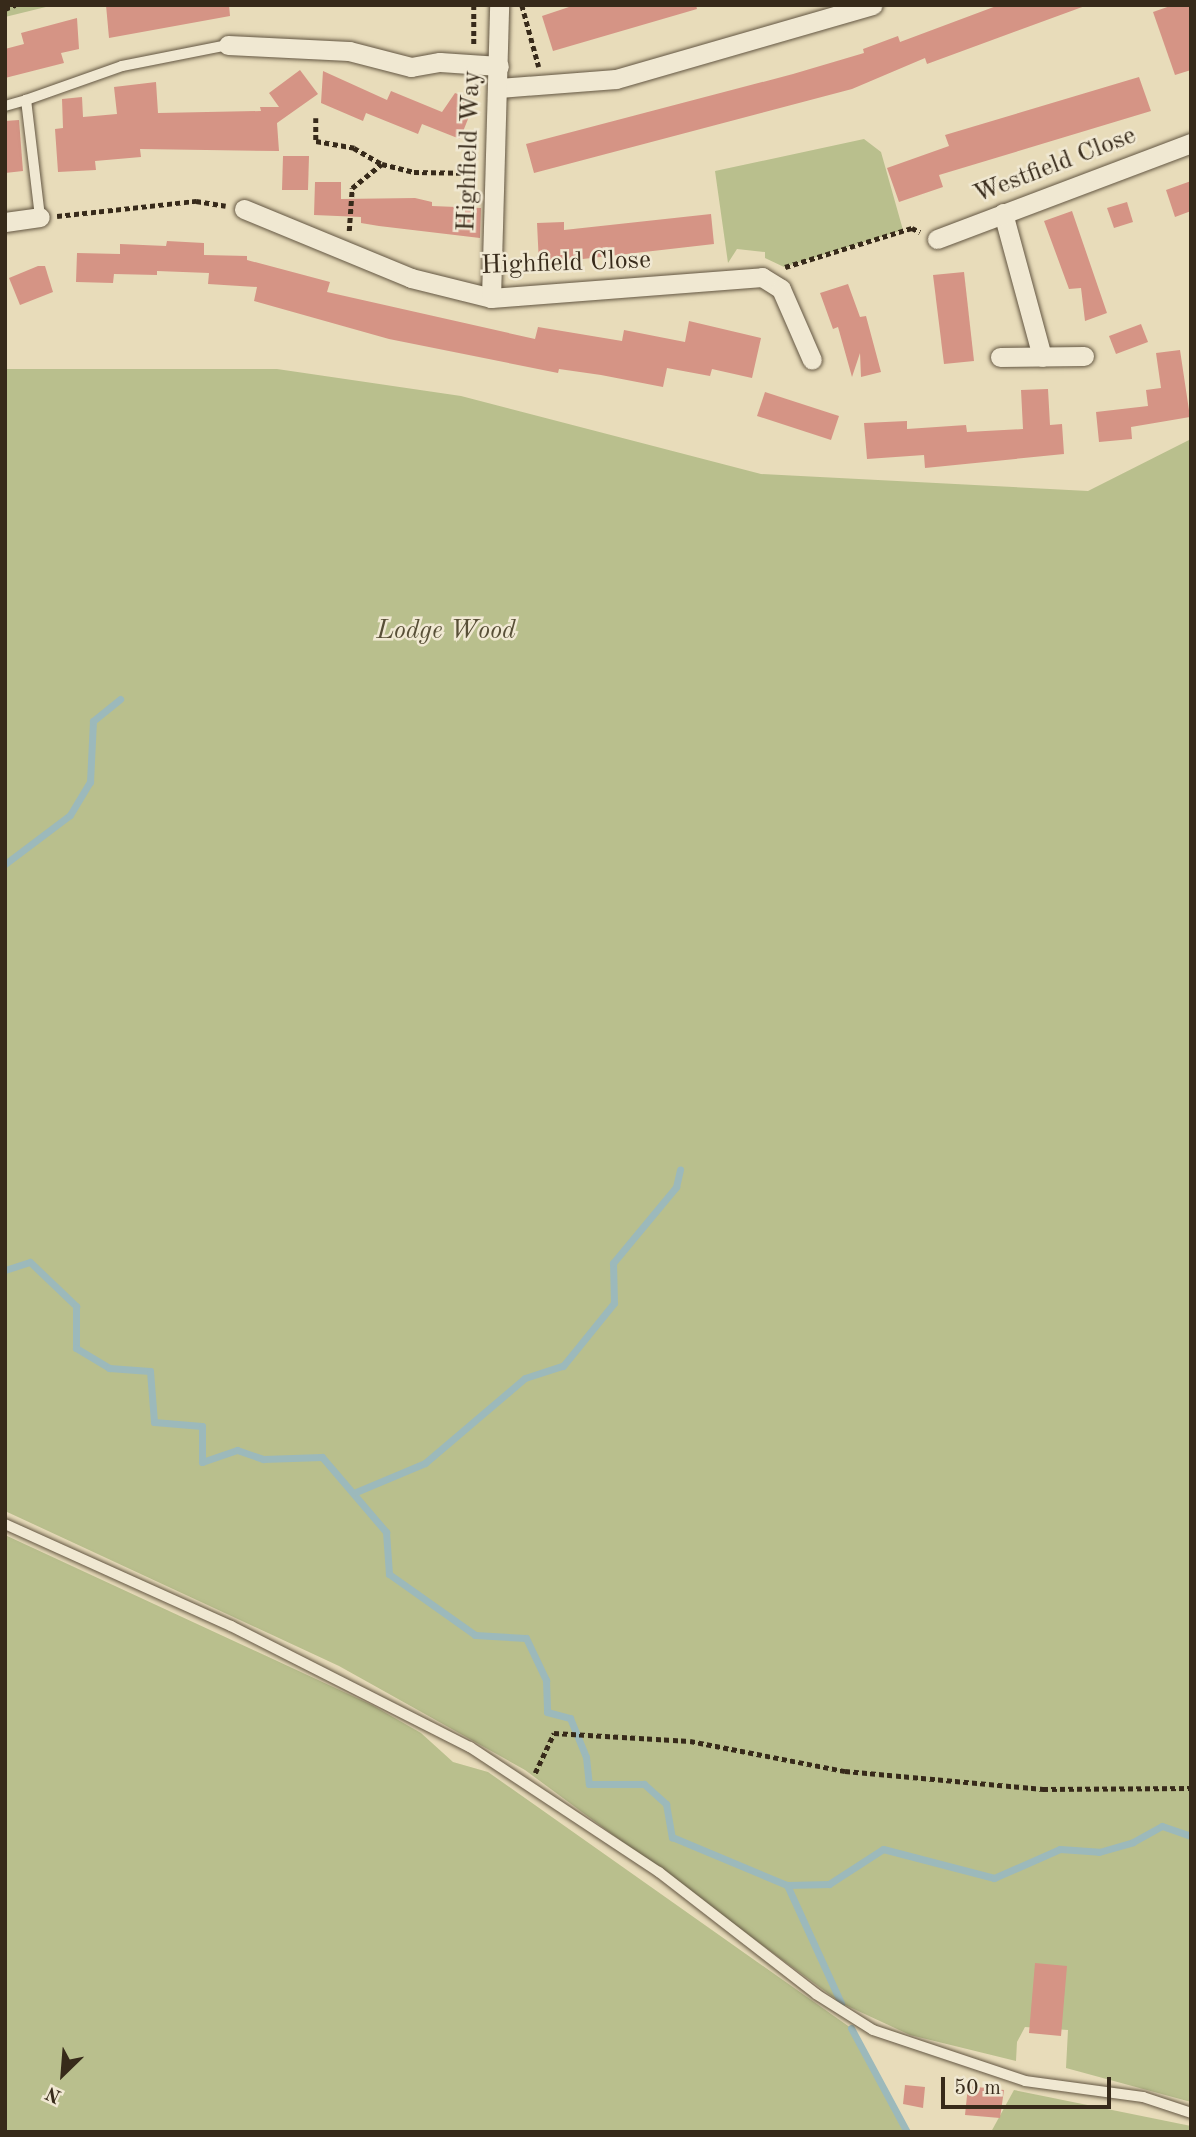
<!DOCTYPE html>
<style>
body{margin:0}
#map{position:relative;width:1196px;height:2137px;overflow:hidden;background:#e8dcba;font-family:"Old Standard TT",serif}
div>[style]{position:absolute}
.green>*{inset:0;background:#b9bf8d}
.stream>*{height:7px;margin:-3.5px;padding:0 3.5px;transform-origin:3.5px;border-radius:3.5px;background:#9cb9bb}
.building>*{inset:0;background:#d59485}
.path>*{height:4.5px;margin-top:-2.25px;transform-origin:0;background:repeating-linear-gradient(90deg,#372a1a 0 5px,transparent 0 8.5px)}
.roads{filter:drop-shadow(0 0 2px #635642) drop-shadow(0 0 2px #635642)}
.service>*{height:10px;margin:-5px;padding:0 5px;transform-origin:5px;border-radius:5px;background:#f0e8d2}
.minor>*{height:19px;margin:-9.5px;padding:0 9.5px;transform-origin:9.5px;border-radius:9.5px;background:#f0e8d2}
span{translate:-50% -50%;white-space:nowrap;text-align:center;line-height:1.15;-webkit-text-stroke:5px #f0e8d2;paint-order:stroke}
.street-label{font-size:26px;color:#372a1a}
.park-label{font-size:26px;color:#584f37;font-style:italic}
.frame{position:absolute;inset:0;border:7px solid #372a1a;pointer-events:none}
.north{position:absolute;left:28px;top:2039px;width:70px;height:70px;-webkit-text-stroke:5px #f0e8d2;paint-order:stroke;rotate:205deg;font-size:19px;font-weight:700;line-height:28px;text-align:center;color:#372a1a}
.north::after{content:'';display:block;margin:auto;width:24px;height:32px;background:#372a1a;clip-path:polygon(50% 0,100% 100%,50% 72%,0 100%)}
.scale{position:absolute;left:941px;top:2077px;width:170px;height:32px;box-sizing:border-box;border:4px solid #372a1a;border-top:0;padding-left:9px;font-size:21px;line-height:24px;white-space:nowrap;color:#372a1a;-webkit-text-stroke:5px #f0e8d2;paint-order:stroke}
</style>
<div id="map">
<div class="green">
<div style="clip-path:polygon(5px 5px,54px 5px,5px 17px)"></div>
<div style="clip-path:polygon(864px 139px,881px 152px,903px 230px,784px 267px,765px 258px,765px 252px,737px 249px,728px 263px,715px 171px)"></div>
<div style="clip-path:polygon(5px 369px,277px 369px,461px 396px,761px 474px,1088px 491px,1191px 439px,1191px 2102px,1066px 2068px,1068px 2030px,1025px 2027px,1017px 2042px,1016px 2061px,910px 2035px,841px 2003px,525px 1770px,339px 1666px,5px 1511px)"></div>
<div style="clip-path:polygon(5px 1535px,372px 1705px,421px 1733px,453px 1762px,488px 1772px,851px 2028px,907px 2132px,5px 2132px)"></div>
<div style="clip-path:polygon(1014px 2090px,1191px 2126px,1191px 2132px,991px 2132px)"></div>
</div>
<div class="stream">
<div style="left:5px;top:864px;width:81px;rotate:-37deg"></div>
<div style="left:70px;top:815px;width:39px;rotate:-59deg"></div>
<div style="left:90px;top:782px;width:61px;rotate:-87.2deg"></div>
<div style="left:93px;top:721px;width:35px;rotate:-39deg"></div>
<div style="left:5px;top:1270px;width:26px;rotate:-18deg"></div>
<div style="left:30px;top:1262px;width:64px;rotate:43.7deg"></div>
<div style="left:76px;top:1306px;width:42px;rotate:90deg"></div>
<div style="left:76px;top:1348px;width:39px;rotate:31deg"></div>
<div style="left:109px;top:1368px;width:41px;rotate:4.2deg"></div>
<div style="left:150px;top:1371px;width:51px;rotate:85.5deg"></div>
<div style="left:154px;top:1422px;width:48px;rotate:4.8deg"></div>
<div style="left:202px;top:1426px;width:36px;rotate:90deg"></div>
<div style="left:202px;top:1462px;width:37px;rotate:-19deg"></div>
<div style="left:237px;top:1450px;width:28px;rotate:19deg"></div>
<div style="left:263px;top:1459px;width:59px;rotate:-1.9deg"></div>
<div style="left:322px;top:1457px;width:99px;rotate:49.5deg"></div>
<div style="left:386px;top:1532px;width:42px;rotate:85.9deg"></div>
<div style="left:389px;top:1574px;width:105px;rotate:35.3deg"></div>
<div style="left:475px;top:1635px;width:51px;rotate:3.4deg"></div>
<div style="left:526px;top:1638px;width:47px;rotate:64.5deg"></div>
<div style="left:546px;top:1680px;width:32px;rotate:88deg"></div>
<div style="left:547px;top:1712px;width:24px;rotate:15deg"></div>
<div style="left:570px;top:1718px;width:42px;rotate:67.7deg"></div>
<div style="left:586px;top:1757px;width:27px;rotate:84deg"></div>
<div style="left:589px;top:1784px;width:55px"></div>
<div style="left:644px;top:1784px;width:30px;rotate:42deg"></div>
<div style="left:666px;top:1804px;width:34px;rotate:80deg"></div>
<div style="left:672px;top:1837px;width:125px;rotate:22.7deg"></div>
<div style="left:787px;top:1885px;width:42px;rotate:-1.4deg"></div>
<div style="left:829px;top:1884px;width:64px;rotate:-32.9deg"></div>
<div style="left:883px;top:1849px;width:115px;rotate:14.6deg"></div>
<div style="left:994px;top:1878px;width:72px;rotate:-23.7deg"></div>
<div style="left:1060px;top:1849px;width:39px;rotate:4deg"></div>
<div style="left:1099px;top:1852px;width:35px;rotate:-16deg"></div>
<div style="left:1133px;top:1842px;width:33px;rotate:-29deg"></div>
<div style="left:1162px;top:1826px;width:31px;rotate:19deg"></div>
<div style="left:356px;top:1492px;width:75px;rotate:-22.8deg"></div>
<div style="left:425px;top:1463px;width:131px;rotate:-40.4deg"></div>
<div style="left:525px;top:1378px;width:40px;rotate:-18deg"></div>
<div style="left:563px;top:1366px;width:81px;rotate:-51deg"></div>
<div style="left:614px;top:1303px;width:40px;rotate:-91.4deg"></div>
<div style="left:613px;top:1263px;width:99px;rotate:-50.3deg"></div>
<div style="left:676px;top:1187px;width:18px;rotate:-77deg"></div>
<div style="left:787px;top:1885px;width:130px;rotate:65.4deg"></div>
<div style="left:851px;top:2028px;width:118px;rotate:61.7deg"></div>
</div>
<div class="building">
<div style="clip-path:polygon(106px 5px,229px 5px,230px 16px,109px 38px)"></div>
<div style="clip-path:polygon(575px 5px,696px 5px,697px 9px,553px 51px,542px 16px)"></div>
<div style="clip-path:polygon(999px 5px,1085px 6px,927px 64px,925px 58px,852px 89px,534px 173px,526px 144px,793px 74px,864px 53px,863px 49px,898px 36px,900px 42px)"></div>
<div style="clip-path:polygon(1173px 5px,1191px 5px,1191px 70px,1175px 75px,1153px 12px)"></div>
<div style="clip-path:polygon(77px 18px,79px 49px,61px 53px,64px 63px,5px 78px,5px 49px,24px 44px,21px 33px)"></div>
<div style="clip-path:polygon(300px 70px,318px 94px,277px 123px,279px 151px,140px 149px,141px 157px,95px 161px,96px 170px,58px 172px,55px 129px,63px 128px,62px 99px,82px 97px,83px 117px,117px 114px,114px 87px,156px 82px,158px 113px,261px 111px,260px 107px,279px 107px,269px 93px)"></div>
<div style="clip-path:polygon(323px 71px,387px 100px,391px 91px,442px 112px,455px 93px,471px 99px,472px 109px,460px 139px,422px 124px,418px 134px,366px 113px,363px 121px,321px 103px)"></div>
<div style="clip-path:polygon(1139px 77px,1151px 111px,939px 175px,943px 187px,899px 202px,887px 168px,949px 146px,945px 135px)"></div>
<div style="clip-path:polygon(19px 120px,23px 171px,5px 173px,5px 121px)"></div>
<div style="clip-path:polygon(283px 156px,309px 156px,308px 190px,282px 190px)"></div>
<div style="clip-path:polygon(1191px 181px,1191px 211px,1175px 217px,1166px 190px)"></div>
<div style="clip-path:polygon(315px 182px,341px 182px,341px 199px,415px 198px,432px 202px,432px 206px,481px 208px,480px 238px,379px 226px,361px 223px,361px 217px,314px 215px)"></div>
<div style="clip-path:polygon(1127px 202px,1133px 222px,1114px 228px,1107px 208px)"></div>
<div style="clip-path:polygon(1072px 211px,1107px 313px,1085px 321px,1081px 288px,1069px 289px,1044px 221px)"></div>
<div style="clip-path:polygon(711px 214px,714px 244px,539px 264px,537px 223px,564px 222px,564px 230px)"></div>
<div style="clip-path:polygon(167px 241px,204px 243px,204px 255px,247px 256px,247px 260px,330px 282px,327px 292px,535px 339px,538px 327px,622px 341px,624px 330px,685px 342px,689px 321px,761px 338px,752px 378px,712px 369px,710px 376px,667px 368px,663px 387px,601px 375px,559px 369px,558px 373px,389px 339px,254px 301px,257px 287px,208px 284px,209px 273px,157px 271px,157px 275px,114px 274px,113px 283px,76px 282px,77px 253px,120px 254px,120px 244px,166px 246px)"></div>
<div style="clip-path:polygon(38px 266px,45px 266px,53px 292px,20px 305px,9px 278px)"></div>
<div style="clip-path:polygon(964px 272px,974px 361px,944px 364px,933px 275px)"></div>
<div style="clip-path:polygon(848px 284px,860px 317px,866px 316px,881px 372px,861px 377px,860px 353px,852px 377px,838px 327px,833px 329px,820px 293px)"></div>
<div style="clip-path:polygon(1141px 324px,1148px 342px,1116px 354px,1109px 336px)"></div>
<div style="clip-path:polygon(1180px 350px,1190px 417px,1131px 427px,1132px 439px,1099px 442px,1096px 412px,1148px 406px,1146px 390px,1161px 388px,1156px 353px)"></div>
<div style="clip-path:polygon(1048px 389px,1050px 425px,1062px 424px,1064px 454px,925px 468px,924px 455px,867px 459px,864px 423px,907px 421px,907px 429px,966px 425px,967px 432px,1023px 429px,1021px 390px)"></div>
<div style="clip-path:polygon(765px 392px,839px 416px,831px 440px,757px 416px)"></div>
<div style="clip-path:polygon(1035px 1963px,1067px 1966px,1061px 2036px,1029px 2033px)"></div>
<div style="clip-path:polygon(905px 2085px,925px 2087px,923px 2108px,903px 2104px)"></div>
<div style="clip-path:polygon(968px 2086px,1004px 2090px,1000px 2118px,965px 2115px)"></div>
</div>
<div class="path">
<div style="left:474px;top:5px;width:41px;rotate:90deg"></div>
<div style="left:522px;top:5px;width:64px;rotate:74.7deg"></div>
<div style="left:5px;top:9px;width:11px;rotate:-22deg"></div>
<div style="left:316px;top:118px;width:23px;rotate:90deg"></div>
<div style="left:316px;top:141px;width:39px;rotate:10deg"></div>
<div style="left:354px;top:148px;width:32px;rotate:30deg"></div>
<div style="left:382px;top:164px;width:33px;rotate:14deg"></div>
<div style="left:414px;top:172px;width:63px;rotate:0.9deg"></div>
<div style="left:57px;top:216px;width:140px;rotate:-6.2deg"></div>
<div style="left:196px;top:201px;width:30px;rotate:9deg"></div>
<div style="left:349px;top:231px;width:43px;rotate:-86deg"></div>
<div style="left:352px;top:188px;width:38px;rotate:-39deg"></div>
<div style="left:785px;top:267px;width:133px;rotate:-17.1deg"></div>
<div style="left:912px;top:228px;width:9px;rotate:27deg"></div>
<div style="left:535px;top:1773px;width:44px;rotate:-64.6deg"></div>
<div style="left:554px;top:1733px;width:136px;rotate:3.4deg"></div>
<div style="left:690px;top:1741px;width:158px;rotate:11deg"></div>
<div style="left:845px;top:1771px;width:199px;rotate:5.2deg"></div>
<div style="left:1043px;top:1789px;width:148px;rotate:-0.4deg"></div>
</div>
<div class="roads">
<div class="service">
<div style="left:5px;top:106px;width:22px;rotate:-16deg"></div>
<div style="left:40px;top:217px;width:118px;rotate:-96.8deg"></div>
<div style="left:26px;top:100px;width:102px;rotate:-19.5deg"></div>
<div style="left:122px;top:66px;width:108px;rotate:-11.2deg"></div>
<div style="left:5px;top:1524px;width:248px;rotate:24.3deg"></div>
<div style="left:231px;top:1626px;width:268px;rotate:26.9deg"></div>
<div style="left:470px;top:1747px;width:227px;rotate:33.5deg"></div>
<div style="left:659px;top:1872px;width:199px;rotate:37.8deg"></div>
<div style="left:816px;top:1994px;width:67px;rotate:32.3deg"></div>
<div style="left:873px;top:2030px;width:160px;rotate:18.5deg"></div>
<div style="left:1025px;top:2081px;width:119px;rotate:7.7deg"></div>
<div style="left:1143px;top:2097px;width:51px;rotate:18.4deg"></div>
</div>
<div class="minor">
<div style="left:228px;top:45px;width:121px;rotate:2.8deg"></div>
<div style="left:349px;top:51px;width:64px;rotate:14.5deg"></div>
<div style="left:411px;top:67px;width:29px;rotate:-10deg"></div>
<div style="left:440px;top:62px;width:59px;rotate:3.9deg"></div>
<div style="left:499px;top:88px;width:117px;rotate:-4.4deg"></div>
<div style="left:616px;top:79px;width:267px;rotate:-16.1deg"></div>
<div style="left:244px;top:209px;width:181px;rotate:22.4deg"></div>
<div style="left:411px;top:278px;width:82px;rotate:14deg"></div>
<div style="left:491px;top:298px;width:272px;rotate:-4.4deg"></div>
<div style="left:762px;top:277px;width:22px;rotate:32deg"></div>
<div style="left:781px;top:289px;width:77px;rotate:66.4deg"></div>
<div style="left:1003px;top:213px;width:149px;rotate:74.8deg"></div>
<div style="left:5px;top:222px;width:35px;rotate:-8deg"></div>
<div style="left:937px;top:239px;width:272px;rotate:-20.7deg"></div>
<div style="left:491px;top:298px;width:293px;rotate:-88.4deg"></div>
<div style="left:1000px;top:357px;width:84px;rotate:-0.7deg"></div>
</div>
</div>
<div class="street-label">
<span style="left:470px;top:151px;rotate:-88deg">Highfield Way</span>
<span style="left:1055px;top:166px;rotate:-21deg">Westfield Close</span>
<span style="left:566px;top:264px;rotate:-2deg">Highfield Close</span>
</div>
<div class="park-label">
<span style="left:446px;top:632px">Lodge Wood</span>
</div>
<div class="frame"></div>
<div class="north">N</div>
<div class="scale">50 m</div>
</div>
